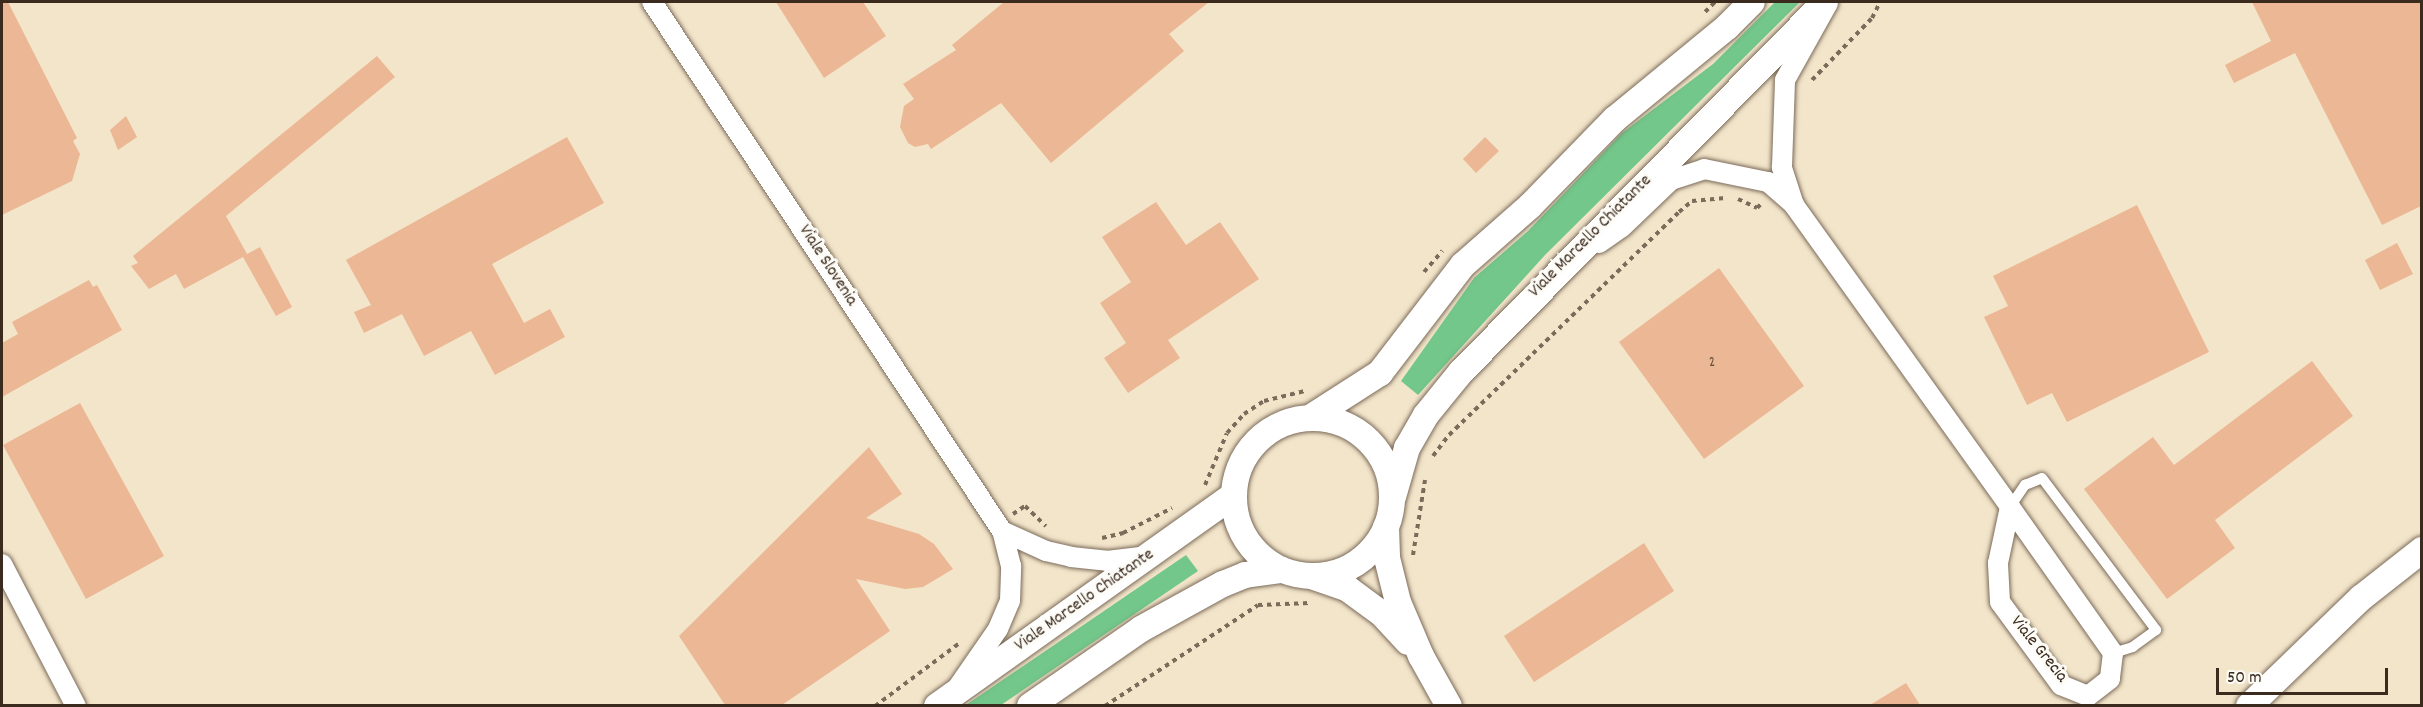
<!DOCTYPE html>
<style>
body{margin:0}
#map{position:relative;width:2423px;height:707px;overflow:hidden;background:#f3e5ca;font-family:Dekko,sans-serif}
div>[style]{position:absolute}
.green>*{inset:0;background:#73c78b}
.building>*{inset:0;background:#ecb794}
.path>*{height:4px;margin-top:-2px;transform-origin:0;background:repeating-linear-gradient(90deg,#7b6b5a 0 4.5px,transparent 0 9px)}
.roads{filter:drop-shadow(0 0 2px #7b6b5a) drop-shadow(0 0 2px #7b6b5a)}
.service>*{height:10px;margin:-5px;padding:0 5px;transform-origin:5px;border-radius:5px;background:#fff}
.minor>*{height:20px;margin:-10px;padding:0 10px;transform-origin:10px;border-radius:10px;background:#fff}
.tertiary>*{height:26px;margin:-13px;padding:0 13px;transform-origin:13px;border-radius:13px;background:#fff}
.tertiary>.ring{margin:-13px;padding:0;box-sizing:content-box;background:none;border:26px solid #fff;border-radius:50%}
span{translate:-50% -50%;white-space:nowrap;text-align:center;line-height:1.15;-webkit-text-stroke:6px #fdfcf7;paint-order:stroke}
.number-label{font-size:15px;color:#674d3c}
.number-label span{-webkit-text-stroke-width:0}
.street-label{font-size:18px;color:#3b2a1e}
.frame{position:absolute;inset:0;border:3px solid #3b2a1e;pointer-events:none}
.scale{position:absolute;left:2216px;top:668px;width:172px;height:27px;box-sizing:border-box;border:3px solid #3b2a1e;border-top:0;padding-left:8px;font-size:18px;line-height:21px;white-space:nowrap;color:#3b2a1e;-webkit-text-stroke:4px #fdfcf7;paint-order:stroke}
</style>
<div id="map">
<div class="green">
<div style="clip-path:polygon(1775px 2px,1800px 2px,1545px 255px,1418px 395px,1401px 381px,1474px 278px,1528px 231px,1622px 133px,1713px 64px)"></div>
<div style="clip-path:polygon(1186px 555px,1198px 571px,1001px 705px,966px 705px)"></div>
</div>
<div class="building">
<div style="clip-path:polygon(2px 2px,8px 2px,77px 138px,73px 141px,80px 154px,72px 181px,2px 215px)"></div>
<div style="clip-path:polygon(776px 2px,863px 2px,886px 36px,824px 78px)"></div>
<div style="clip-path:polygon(1004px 2px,1209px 2px,1169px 34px,1184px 51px,1051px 163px,1001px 103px,931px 149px,928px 144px,915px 147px,908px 143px,900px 127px,904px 106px,914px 99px,903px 84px,956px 50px,952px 45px)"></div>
<div style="clip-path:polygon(2252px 2px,2421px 2px,2421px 206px,2382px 225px,2295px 53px,2234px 83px,2225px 65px,2271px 41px)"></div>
<div style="clip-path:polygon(377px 56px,395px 77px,226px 216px,247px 254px,260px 247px,292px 307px,276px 316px,243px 257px,184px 289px,176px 274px,149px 289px,131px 266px,138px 263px,133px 256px)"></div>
<div style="clip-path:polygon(126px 116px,137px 137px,118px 150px,110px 130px)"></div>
<div style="clip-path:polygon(567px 137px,604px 203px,492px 264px,524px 323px,550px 309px,565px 337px,495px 375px,471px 331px,424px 356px,402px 314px,364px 333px,354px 312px,371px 305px,346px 260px)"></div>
<div style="clip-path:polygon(1485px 137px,1499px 151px,1476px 173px,1463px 159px)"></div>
<div style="clip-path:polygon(1156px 202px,1186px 245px,1220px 222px,1259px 279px,1168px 340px,1180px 358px,1128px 393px,1104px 358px,1126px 343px,1100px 303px,1131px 282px,1102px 237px)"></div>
<div style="clip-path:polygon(2137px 205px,2209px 352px,2067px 422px,2052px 393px,2027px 405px,1984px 317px,2008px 306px,1993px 276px)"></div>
<div style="clip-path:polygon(2397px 243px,2413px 274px,2380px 290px,2365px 260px)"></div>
<div style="clip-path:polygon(1719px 268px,1804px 386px,1704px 459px,1619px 342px)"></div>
<div style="clip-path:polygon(89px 280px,93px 287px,97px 285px,122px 330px,2px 397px,2px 343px,18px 334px,12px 322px)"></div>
<div style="clip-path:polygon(2312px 361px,2353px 416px,2215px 520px,2235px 548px,2167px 599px,2084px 489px,2153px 437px,2174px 465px)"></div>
<div style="clip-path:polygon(80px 403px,164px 556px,86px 599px,3px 445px)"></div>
<div style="clip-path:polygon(869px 447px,902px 494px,866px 518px,919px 534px,934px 544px,953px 569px,923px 587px,905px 589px,856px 579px,890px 631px,782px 705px,725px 705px,679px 636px)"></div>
<div style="clip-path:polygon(1644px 543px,1674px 591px,1534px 682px,1504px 636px)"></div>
<div style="clip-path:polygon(1906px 683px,1920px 705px,1870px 705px)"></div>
</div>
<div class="path">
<div style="left:1705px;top:12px;width:14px;rotate:-45deg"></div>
<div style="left:1812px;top:80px;width:86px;rotate:-45.9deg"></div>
<div style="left:1872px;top:18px;width:18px;rotate:-63deg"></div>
<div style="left:1738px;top:199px;width:21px;rotate:25deg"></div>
<div style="left:1757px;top:208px;width:7px;rotate:-45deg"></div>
<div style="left:1424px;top:272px;width:28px;rotate:-49deg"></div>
<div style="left:1433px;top:456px;width:26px;rotate:-53deg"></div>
<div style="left:1449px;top:435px;width:320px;rotate:-44.1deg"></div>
<div style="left:1679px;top:212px;width:17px;rotate:-40deg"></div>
<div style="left:1692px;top:201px;width:36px;rotate:-5deg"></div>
<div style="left:1205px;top:485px;width:56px;rotate:-67.1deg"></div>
<div style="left:1227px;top:433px;width:25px;rotate:-48deg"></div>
<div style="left:1244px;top:414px;width:24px;rotate:-33deg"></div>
<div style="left:1264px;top:401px;width:42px;rotate:-13.7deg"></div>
<div style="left:1013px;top:514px;width:14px;rotate:-34deg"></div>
<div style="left:1025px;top:506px;width:29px;rotate:44deg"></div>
<div style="left:1102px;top:538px;width:22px;rotate:-13deg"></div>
<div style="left:1123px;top:533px;width:55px;rotate:-27deg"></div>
<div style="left:1413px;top:555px;width:76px;rotate:-80.9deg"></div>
<div style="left:875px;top:706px;width:107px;rotate:-36.7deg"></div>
<div style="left:1105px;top:706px;width:183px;rotate:-33.4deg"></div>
<div style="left:1258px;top:605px;width:52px;rotate:-2.2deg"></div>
</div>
<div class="roads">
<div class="service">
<div style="left:2010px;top:507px;width:27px;rotate:-56deg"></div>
<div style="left:2025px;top:485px;width:18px;rotate:-22deg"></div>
<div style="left:2042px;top:478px;width:190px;rotate:53.1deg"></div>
<div style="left:2156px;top:630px;width:29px;rotate:144deg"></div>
<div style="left:2133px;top:647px;width:21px;rotate:163deg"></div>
</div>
<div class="minor">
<div style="left:652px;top:2px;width:634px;rotate:56.51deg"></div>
<div style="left:1794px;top:205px;width:40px;rotate:-108deg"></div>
<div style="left:1782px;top:167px;width:87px;rotate:-88deg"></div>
<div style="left:1785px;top:80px;width:86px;rotate:-60.8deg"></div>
<div style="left:1599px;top:243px;width:28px;rotate:-35deg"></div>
<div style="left:1622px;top:227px;width:68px;rotate:-43.8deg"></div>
<div style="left:1671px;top:180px;width:35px;rotate:-18deg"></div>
<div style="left:1704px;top:169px;width:65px;rotate:11.5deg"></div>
<div style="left:1768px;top:182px;width:35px;rotate:41deg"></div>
<div style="left:1794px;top:205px;width:371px;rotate:54.4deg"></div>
<div style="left:2010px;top:507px;width:179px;rotate:54.8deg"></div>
<div style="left:2113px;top:653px;width:26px;rotate:97deg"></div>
<div style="left:2110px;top:679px;width:28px;rotate:142deg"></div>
<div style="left:2088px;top:696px;width:29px;rotate:-158deg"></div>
<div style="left:2061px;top:685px;width:103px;rotate:-126.3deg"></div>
<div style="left:2000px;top:602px;width:39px;rotate:-93deg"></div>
<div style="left:1998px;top:563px;width:57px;rotate:-77.9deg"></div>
<div style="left:2px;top:564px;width:160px;rotate:62.5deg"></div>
<div style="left:958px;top:687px;width:70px;rotate:-55.4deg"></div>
<div style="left:998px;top:629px;width:30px;rotate:-67deg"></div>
<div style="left:1010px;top:601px;width:35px;rotate:-88deg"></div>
<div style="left:1011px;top:566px;width:36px;rotate:-104deg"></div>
<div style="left:1002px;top:531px;width:48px;rotate:24.4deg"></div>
<div style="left:1046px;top:551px;width:26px;rotate:13deg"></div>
<div style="left:1071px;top:557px;width:36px;rotate:6deg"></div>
<div style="left:1107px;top:561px;width:42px;rotate:-6.8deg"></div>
</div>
<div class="tertiary">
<div style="left:1313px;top:416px;width:80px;rotate:-32.7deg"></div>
<div style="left:1380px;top:373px;width:136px;rotate:-52.5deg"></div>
<div style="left:1463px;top:265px;width:89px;rotate:-41.4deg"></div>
<div style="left:1530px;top:206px;width:122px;rotate:-45.7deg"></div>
<div style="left:1615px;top:119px;width:145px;rotate:-39.4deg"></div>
<div style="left:1727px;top:27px;width:35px;rotate:-45deg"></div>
<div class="ring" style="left:1234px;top:418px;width:132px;height:132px"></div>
<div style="left:1393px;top:497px;width:51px;rotate:-74.1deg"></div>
<div style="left:1407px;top:448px;width:38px;rotate:-60deg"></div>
<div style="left:1426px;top:415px;width:55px;rotate:-50.9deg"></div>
<div style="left:1461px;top:372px;width:519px;rotate:-45.47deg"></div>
<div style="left:1386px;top:527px;width:31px;rotate:88deg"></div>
<div style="left:1387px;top:558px;width:45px;rotate:76deg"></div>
<div style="left:1398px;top:602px;width:59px;rotate:66.9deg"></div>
<div style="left:1421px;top:656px;width:57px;rotate:60.8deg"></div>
<div style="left:1314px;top:577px;width:36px;rotate:19deg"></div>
<div style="left:1348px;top:589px;width:42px;rotate:36.3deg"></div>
<div style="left:1382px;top:614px;width:38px;rotate:47deg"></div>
<div style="left:937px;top:706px;width:363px;rotate:-35.4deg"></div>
<div style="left:1030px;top:706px;width:135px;rotate:-34.7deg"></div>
<div style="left:1141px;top:629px;width:94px;rotate:-28.8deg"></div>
<div style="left:1223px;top:584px;width:24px;rotate:-22deg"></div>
<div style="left:1245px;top:575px;width:37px;rotate:-8deg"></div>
<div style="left:2249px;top:706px;width:156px;rotate:-44deg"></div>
<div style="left:2361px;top:598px;width:78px;rotate:-38.2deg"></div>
</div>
</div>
<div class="number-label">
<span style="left:1712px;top:364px">2</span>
</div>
<div class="street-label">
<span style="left:1591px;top:237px;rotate:-45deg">Viale Marcello Chiatante</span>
<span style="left:827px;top:266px;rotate:57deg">Viale Slovenia</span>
<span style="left:1085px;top:601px;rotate:-35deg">Viale Marcello Chiatante</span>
<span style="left:2038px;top:650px;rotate:51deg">Viale Grecia</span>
</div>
<div class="frame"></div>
<div class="scale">50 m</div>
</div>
